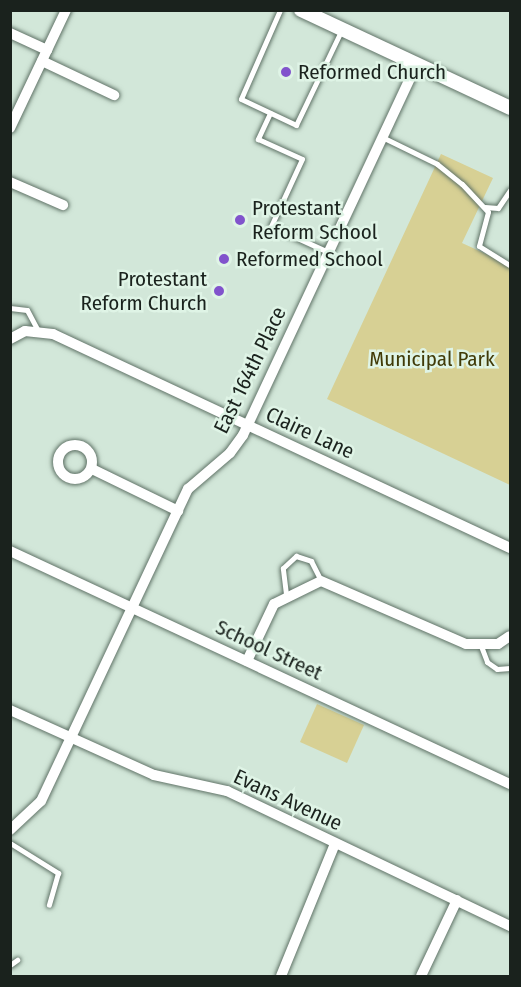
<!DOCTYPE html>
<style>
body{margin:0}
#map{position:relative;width:521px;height:987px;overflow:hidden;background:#d2e7d9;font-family:"Fira Sans Condensed",sans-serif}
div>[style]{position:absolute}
.green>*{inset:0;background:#d7d094}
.roads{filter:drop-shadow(0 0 2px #607367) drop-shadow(0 0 2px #607367)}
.service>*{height:5px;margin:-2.5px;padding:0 2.5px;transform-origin:2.5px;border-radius:2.5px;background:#fff}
.minor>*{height:10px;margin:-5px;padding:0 5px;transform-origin:5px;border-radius:5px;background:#fff}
.minor>.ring{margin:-5px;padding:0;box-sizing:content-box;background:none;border:10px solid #fff;border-radius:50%}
.tertiary>*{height:14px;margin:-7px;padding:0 7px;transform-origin:7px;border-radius:7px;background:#fff}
.dots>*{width:16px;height:16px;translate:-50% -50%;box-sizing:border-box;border:3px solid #dff4e6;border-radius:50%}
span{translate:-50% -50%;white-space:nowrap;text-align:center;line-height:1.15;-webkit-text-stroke:5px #dff4e6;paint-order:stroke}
.poi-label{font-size:21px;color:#1a221d}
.left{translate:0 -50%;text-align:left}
.right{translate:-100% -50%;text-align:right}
.park-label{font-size:21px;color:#403a07}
.street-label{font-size:21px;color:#1a221d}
.frame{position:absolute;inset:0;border:12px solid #1a221d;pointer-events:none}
</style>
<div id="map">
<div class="green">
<div style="clip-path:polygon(441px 154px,493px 178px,462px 243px,510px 265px,510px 485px,327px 399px)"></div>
<div style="clip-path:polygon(317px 704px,364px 725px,347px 763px,300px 742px)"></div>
</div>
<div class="roads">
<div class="service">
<div style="left:280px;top:10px;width:97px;rotate:113.7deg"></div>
<div style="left:241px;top:99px;width:61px;rotate:25.3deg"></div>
<div style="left:296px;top:125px;width:104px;rotate:-64.4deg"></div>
<div style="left:270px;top:113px;width:29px;rotate:115deg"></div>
<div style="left:258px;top:139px;width:48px;rotate:24.4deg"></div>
<div style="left:302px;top:159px;width:74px;rotate:114.8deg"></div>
<div style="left:271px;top:226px;width:63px;rotate:24.5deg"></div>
<div style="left:382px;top:137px;width:61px;rotate:26.1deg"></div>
<div style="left:437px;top:164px;width:32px;rotate:39deg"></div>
<div style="left:462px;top:184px;width:38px;rotate:47deg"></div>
<div style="left:488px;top:212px;width:35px;rotate:105deg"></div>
<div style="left:479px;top:246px;width:36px;rotate:32deg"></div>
<div style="left:485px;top:207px;width:13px;rotate:4deg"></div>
<div style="left:498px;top:208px;width:22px;rotate:-56deg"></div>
<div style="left:10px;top:308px;width:17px;rotate:7deg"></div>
<div style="left:27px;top:310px;width:24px;rotate:62deg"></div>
<div style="left:286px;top:594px;width:26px;rotate:-97deg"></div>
<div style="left:283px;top:568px;width:18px;rotate:-43deg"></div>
<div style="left:296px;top:556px;width:16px;rotate:18deg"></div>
<div style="left:311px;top:561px;width:22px;rotate:63deg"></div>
<div style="left:481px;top:646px;width:17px;rotate:69deg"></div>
<div style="left:487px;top:662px;width:12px;rotate:35deg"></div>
<div style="left:497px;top:669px;width:13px;rotate:-4deg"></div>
<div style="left:10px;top:843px;width:57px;rotate:32deg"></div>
<div style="left:58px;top:873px;width:33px;rotate:106deg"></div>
<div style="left:10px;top:965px;width:9px;rotate:-36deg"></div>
</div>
<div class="minor">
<div style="left:10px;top:33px;width:41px;rotate:24.7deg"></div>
<div style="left:42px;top:61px;width:80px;rotate:25.3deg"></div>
<div style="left:10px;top:128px;width:131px;rotate:-64.6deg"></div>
<div style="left:10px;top:182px;width:58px;rotate:23.5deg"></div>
<div style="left:10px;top:339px;width:17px;rotate:-28deg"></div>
<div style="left:25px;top:331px;width:28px;rotate:6deg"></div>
<div style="left:53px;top:334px;width:505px;rotate:25.09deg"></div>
<div class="ring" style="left:58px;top:445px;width:24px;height:24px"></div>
<div style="left:92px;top:469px;width:96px;rotate:26deg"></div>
<div style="left:10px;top:551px;width:552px;rotate:24.99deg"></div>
<div style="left:247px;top:661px;width:63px;rotate:-64.7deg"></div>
<div style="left:274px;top:604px;width:52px;rotate:-26.1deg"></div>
<div style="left:321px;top:581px;width:158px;rotate:23.5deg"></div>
<div style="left:466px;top:644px;width:32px"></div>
<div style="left:498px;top:644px;width:14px;rotate:-34deg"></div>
<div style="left:10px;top:710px;width:158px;rotate:24.3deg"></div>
<div style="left:154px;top:775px;width:75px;rotate:12.4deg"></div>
<div style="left:227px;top:791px;width:314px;rotate:25.5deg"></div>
<div style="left:10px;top:830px;width:42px;rotate:-43.1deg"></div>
<div style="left:41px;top:801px;width:345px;rotate:-64.8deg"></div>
<div style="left:188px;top:489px;width:55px;rotate:-40.6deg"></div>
<div style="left:230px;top:453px;width:22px;rotate:-54deg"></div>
<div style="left:243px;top:435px;width:410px;rotate:-64.9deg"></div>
<div style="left:281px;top:976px;width:143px;rotate:-67.8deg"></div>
<div style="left:421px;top:976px;width:84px;rotate:-64.7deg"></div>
</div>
<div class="tertiary">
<div style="left:301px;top:10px;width:231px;rotate:25.1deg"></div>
</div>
</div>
<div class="dots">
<div style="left:286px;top:72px;background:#8153cc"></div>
<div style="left:240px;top:220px;background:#8153cc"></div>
<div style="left:224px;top:259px;background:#8153cc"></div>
<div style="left:219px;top:291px;background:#8153cc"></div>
</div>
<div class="poi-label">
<span class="left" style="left:298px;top:72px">Reformed Church</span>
<span class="left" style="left:252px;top:220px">Protestant<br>Reform School</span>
<span class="left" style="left:236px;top:259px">Reformed School</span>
<span class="right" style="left:207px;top:291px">Protestant<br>Reform Church</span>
</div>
<div class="park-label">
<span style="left:432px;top:359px">Municipal Park</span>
</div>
<div class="street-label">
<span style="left:250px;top:370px;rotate:-64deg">East 164th Place</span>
<span style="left:310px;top:433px;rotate:25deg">Claire Lane</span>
<span style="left:269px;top:650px;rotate:25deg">School Street</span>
<span style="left:288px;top:800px;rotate:25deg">Evans Avenue</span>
</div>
<div class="frame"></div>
</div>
